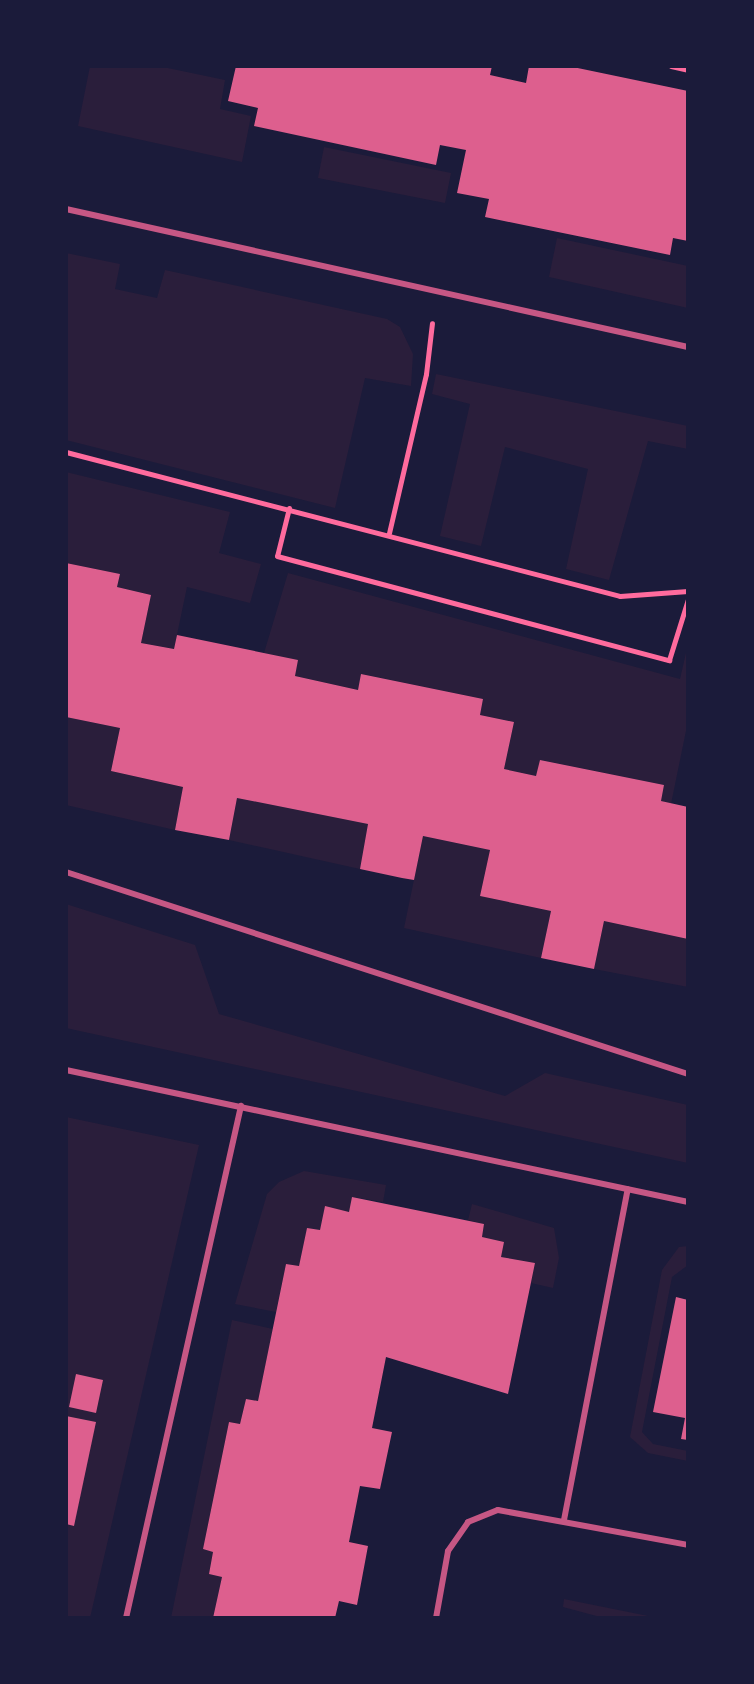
<!DOCTYPE html>
<style>
body{margin:0}
#map{position:relative;width:754px;height:1684px;overflow:hidden;background:#1b1b3a;font-family:"PT Sans",sans-serif}
div>[style]{position:absolute}
.green>*{inset:0;background:#2a1e3b}
.building>*{inset:0;background:#dd5f8e}
.path>*{height:5px;margin:-2.5px;padding:0 2.5px;transform-origin:2.5px;border-radius:2.5px;background:#ff6b9d}
.service>*{height:6px;margin:-3px;padding:0 3px;transform-origin:3px;border-radius:3px;background:#c65784}
span{translate:-50% -50%;white-space:nowrap;text-align:center;line-height:1.15;-webkit-text-stroke:6px #1b1b3a;paint-order:stroke}
.frame{position:absolute;inset:0;border:68px solid #1b1b3a;pointer-events:none}
</style>
<div id="map">
<div class="green">
<div style="clip-path:polygon(90px 66px,158px 66px,225px 80px,220px 109px,251px 116px,242px 162px,78px 126px)"></div>
<div style="clip-path:polygon(324px 147px,451px 173px,445px 203px,318px 178px)"></div>
<div style="clip-path:polygon(557px 238px,688px 266px,688px 308px,549px 277px)"></div>
<div style="clip-path:polygon(66px 253px,120px 264px,115px 289px,157px 298px,165px 270px,387px 319px,400px 327px,413px 354px,411px 386px,365px 378px,335px 508px,66px 440px)"></div>
<div style="clip-path:polygon(436px 374px,688px 426px,688px 449px,648px 441px,609px 580px,566px 569px,588px 469px,505px 447px,481px 546px,440px 536px,470px 404px,432px 394px)"></div>
<div style="clip-path:polygon(66px 472px,230px 512px,219px 553px,261px 564px,250px 603px,187px 587px,174px 649px,141px 643px,151px 595px,117px 587px,120px 574px,66px 563px)"></div>
<div style="clip-path:polygon(288px 573px,680px 679px,688px 644px,688px 721px,671px 804px,661px 801px,664px 785px,541px 760px,536px 776px,504px 769px,514px 722px,480px 715px,483px 699px,362px 674px,358px 690px,295px 676px,297px 660px,264px 653px)"></div>
<div style="clip-path:polygon(66px 717px,120px 728px,111px 771px,183px 787px,175px 830px,66px 805px)"></div>
<div style="clip-path:polygon(237px 798px,368px 824px,360px 869px,229px 840px)"></div>
<div style="clip-path:polygon(423px 836px,490px 850px,480px 896px,551px 911px,541px 958px,404px 928px)"></div>
<div style="clip-path:polygon(66px 904px,195px 945px,219px 1014px,505px 1096px,545px 1073px,688px 1105px,688px 1163px,66px 1028px)"></div>
<div style="clip-path:polygon(604px 921px,688px 939px,688px 987px,594px 969px)"></div>
<div style="clip-path:polygon(66px 1117px,199px 1145px,90px 1618px,66px 1618px,66px 1524px,73px 1526px,66px 1416px)"></div>
<div style="clip-path:polygon(304px 1171px,386px 1185px,383px 1202px,353px 1197px,349px 1212px,325px 1207px,320px 1230px,307px 1229px,299px 1266px,286px 1264px,276px 1312px,235px 1304px,267px 1194px,279px 1182px)"></div>
<div style="clip-path:polygon(472px 1204px,554px 1228px,559px 1258px,553px 1288px,531px 1283px,535px 1263px,501px 1257px,482px 1237px,484px 1224px,468px 1220px)"></div>
<div style="clip-path:polygon(688px 1246px,688px 1265px,672px 1277px,642px 1432px,653px 1444px,688px 1451px,688px 1461px,648px 1453px,630px 1437px,662px 1270px,679px 1247px)"></div>
<div style="clip-path:polygon(232px 1320px,273px 1329px,258px 1401px,246px 1399px,240px 1424px,229px 1422px,203px 1549px,213px 1552px,209px 1574px,222px 1577px,213px 1618px,171px 1618px)"></div>
<div style="clip-path:polygon(564px 1599px,658px 1618px,604px 1618px,563px 1607px)"></div>
</div>
<div class="building">
<div style="clip-path:polygon(236px 66px,492px 66px,490px 75px,526px 83px,529px 66px,568px 66px,688px 91px,688px 241px,673px 238px,670px 255px,485px 217px,489px 199px,457px 193px,466px 150px,440px 145px,436px 165px,254px 126px,258px 108px,228px 101px)"></div>
<div style="clip-path:polygon(66px 563px,120px 574px,117px 587px,151px 595px,141px 643px,174px 649px,177px 635px,298px 660px,295px 676px,358px 690px,361px 674px,483px 699px,480px 715px,514px 722px,504px 769px,536px 776px,540px 760px,664px 785px,661px 801px,688px 807px,688px 939px,604px 921px,594px 969px,541px 958px,551px 911px,480px 896px,490px 850px,423px 836px,414px 880px,402px 878px,360px 869px,368px 824px,237px 798px,229px 840px,175px 830px,183px 787px,111px 771px,120px 728px,66px 717px)"></div>
<div style="clip-path:polygon(352px 1197px,484px 1224px,482px 1237px,504px 1242px,501px 1257px,535px 1263px,508px 1394px,386px 1357px,372px 1428px,392px 1432px,380px 1489px,360px 1486px,349px 1542px,368px 1546px,357px 1605px,339px 1601px,335px 1618px,213px 1618px,222px 1577px,209px 1574px,213px 1552px,203px 1549px,229px 1422px,240px 1424px,246px 1399px,258px 1401px,286px 1264px,299px 1266px,307px 1228px,320px 1230px,325px 1206px,349px 1212px)"></div>
<div style="clip-path:polygon(676px 1297px,688px 1300px,688px 1440px,681px 1439px,685px 1418px,653px 1412px)"></div>
<div style="clip-path:polygon(76px 1374px,103px 1380px,96px 1413px,69px 1407px)"></div>
<div style="clip-path:polygon(66px 1416px,96px 1422px,74px 1526px,66px 1524px)"></div>
</div>
<div class="path">
<div style="left:671px;top:66px;width:17px;rotate:13deg"></div>
<div style="left:66px;top:452px;width:572px;rotate:14.57deg"></div>
<div style="left:620px;top:596px;width:68px;rotate:-4.2deg"></div>
<div style="left:289px;top:508px;width:49px;rotate:104deg"></div>
<div style="left:277px;top:556px;width:406px;rotate:14.9deg"></div>
<div style="left:669px;top:660px;width:64px;rotate:-72.7deg"></div>
<div style="left:389px;top:533px;width:163px;rotate:-76.9deg"></div>
<div style="left:426px;top:374px;width:51px;rotate:-83.3deg"></div>
</div>
<div class="service">
<div style="left:66px;top:209px;width:637px;rotate:12.51deg"></div>
<div style="left:66px;top:872px;width:654px;rotate:17.99deg"></div>
<div style="left:66px;top:1070px;width:636px;rotate:11.98deg"></div>
<div style="left:564px;top:1520px;width:337px;rotate:-79.1deg"></div>
<div style="left:126px;top:1618px;width:525px;rotate:-77.34deg"></div>
<div style="left:436px;top:1618px;width:68px;rotate:-79.8deg"></div>
<div style="left:448px;top:1551px;width:35px;rotate:-55deg"></div>
<div style="left:468px;top:1522px;width:32px;rotate:-22deg"></div>
<div style="left:498px;top:1510px;width:193px;rotate:10.4deg"></div>
</div>
<div class="frame"></div>
</div>
